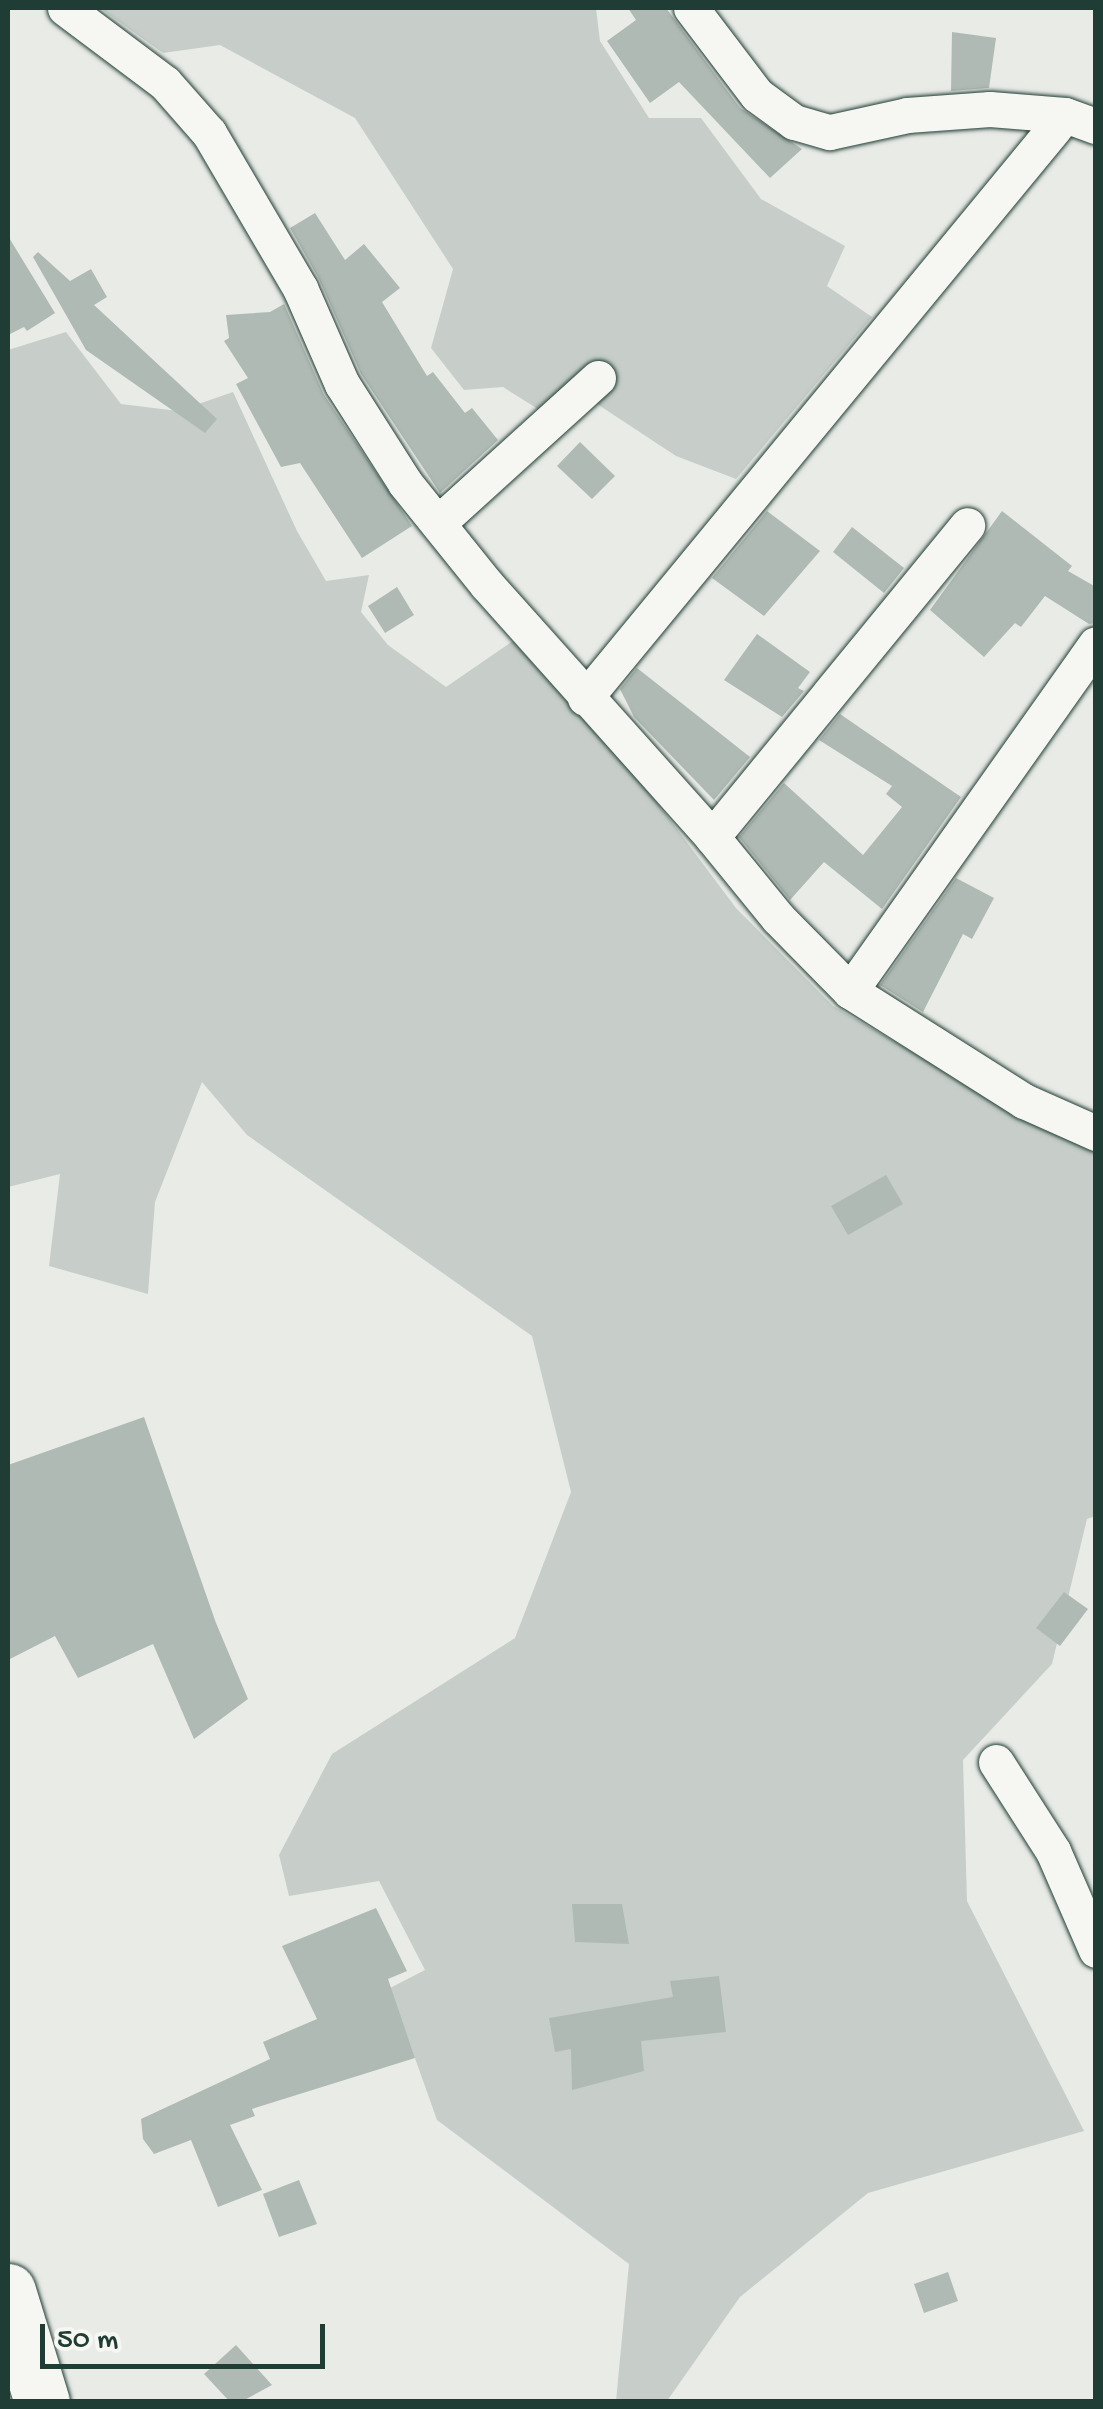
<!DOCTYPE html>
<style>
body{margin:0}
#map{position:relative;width:1103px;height:2409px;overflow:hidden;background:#e9ebe7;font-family:"Gochi Hand",sans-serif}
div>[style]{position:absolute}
.green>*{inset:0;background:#c7cec9}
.building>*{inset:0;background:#b0bab5}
.roads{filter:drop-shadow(0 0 2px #1f3d34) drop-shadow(0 0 2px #1f3d34)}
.minor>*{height:35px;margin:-17.5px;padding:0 17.5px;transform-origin:17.5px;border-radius:17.5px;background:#f6f6f2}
.trunk>*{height:55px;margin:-27.5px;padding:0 27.5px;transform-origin:27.5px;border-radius:27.5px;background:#f6f6f2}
span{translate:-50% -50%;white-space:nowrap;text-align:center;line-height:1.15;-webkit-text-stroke:9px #f6f6f2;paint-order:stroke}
.frame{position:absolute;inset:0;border:10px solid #1f3d34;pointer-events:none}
.scale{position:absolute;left:40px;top:2324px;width:285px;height:45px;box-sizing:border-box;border:5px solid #1f3d34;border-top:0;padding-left:12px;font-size:30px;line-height:35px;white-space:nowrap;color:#1f3d34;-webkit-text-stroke:8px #f6f6f2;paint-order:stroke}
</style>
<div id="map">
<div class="green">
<div style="clip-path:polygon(100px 8px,596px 8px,600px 41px,649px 118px,701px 118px,761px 199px,845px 246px,827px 286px,872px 317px,736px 479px,676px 456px,588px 398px,557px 421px,503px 387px,464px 390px,431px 348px,453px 269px,355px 118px,220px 45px,163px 53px)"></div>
<div style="clip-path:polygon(66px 332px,121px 404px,178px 411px,233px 392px,297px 531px,326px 581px,369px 575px,361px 612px,388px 645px,446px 687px,513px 641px,653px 797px,736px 908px,833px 1006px,1030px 1120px,1095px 1150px,1095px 1516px,1087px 1519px,1052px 1664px,963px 1760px,967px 1901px,1084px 2131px,868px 2193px,740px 2297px,667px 2401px,616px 2401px,629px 2264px,437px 2120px,390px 1988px,425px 1970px,379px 1881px,289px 1896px,279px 1855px,332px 1754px,515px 1638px,571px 1492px,532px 1336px,247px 1135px,202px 1082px,155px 1202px,148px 1294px,49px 1266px,60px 1174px,8px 1187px,8px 350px)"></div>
</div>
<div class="building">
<div style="clip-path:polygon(628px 8px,666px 8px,740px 108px,802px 149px,770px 178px,679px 82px,650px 103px,607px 41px,636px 20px)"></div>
<div style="clip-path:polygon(952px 32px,996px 38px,989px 88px,951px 91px)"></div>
<div style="clip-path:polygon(315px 213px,345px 260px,364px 244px,400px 288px,382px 302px,427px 376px,433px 372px,465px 413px,472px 408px,498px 440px,440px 493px,361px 374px,319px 279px,290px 228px)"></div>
<div style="clip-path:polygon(8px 236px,55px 313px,27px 331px,24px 327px,8px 335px)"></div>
<div style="clip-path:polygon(38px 252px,70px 281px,91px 269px,107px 297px,94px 305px,217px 419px,205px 433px,86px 350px,33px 257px)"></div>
<div style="clip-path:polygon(284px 304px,324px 395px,412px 526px,362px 558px,300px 463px,281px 467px,236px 384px,248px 378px,224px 341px,229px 338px,226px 315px,270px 312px)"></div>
<div style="clip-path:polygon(580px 442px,615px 476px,592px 499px,557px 466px)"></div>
<div style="clip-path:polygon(767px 511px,820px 551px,764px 616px,712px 578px)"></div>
<div style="clip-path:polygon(1002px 511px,1072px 566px,1068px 571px,1096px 587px,1096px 623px,1089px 624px,1045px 596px,1021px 627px,1015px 623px,984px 657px,930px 610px)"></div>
<div style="clip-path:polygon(852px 527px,904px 568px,884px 593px,833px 552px)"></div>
<div style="clip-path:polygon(397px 587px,414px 615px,385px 633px,368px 606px)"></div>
<div style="clip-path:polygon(757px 634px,810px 672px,798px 688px,804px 691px,782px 717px,724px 680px)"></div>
<div style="clip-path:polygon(637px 668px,750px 757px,714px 800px,634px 717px,620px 689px)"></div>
<div style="clip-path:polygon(840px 714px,961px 797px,882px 909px,824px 862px,790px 900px,739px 837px,784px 783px,863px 855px,902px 807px,886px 794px,892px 786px,819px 740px)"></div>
<div style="clip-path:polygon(956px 878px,994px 898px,972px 939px,963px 934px,923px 1012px,880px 985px)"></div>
<div style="clip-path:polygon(886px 1175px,903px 1204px,848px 1235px,831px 1206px)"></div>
<div style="clip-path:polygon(144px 1417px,216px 1623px,248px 1699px,194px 1739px,153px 1644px,78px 1678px,55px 1636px,8px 1660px,8px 1465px)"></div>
<div style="clip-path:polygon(1064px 1592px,1088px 1609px,1060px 1646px,1036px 1628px)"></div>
<div style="clip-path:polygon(572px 1904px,622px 1904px,629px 1944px,575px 1942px)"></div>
<div style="clip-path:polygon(376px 1908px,407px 1971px,388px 1979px,415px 2058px,252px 2109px,255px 2116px,230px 2125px,262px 2190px,218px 2207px,191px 2140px,154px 2154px,143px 2139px,141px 2119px,270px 2059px,263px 2042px,317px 2019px,282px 1946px)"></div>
<div style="clip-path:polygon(719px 1976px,726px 2032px,641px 2041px,644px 2071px,572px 2090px,571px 2049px,555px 2052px,549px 2018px,673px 1997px,670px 1981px)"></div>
<div style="clip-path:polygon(299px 2180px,317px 2224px,279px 2237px,263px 2194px)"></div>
<div style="clip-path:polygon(948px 2272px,958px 2301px,924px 2313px,914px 2284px)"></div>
<div style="clip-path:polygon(236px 2345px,272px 2385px,241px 2402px,230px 2402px,204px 2374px)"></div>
</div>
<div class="roads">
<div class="minor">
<div style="left:65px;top:8px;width:125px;rotate:36.9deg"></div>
<div style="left:165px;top:83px;width:67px;rotate:48.7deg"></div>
<div style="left:209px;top:133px;width:180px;rotate:59.6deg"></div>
<div style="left:300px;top:288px;width:105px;rotate:66.4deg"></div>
<div style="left:342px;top:384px;width:117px;rotate:57.5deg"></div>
<div style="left:405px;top:483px;width:131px;rotate:51.2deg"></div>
<div style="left:487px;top:585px;width:338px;rotate:48.2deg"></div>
<div style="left:712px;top:837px;width:104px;rotate:50.8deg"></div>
<div style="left:778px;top:918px;width:103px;rotate:45.4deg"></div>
<div style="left:850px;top:991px;width:206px;rotate:32.3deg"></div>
<div style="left:1024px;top:1101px;width:79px;rotate:24deg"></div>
<div style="left:691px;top:8px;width:109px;rotate:52.8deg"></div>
<div style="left:757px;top:95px;width:46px;rotate:36.1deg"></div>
<div style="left:794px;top:122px;width:37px;rotate:16deg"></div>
<div style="left:830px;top:132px;width:79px;rotate:-12.4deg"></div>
<div style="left:907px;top:115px;width:83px;rotate:-4.1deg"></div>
<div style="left:990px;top:109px;width:75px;rotate:4.6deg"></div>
<div style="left:1065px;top:115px;width:33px;rotate:20deg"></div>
<div style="left:438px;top:523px;width:216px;rotate:-42.2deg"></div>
<div style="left:585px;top:698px;width:755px;rotate:-50.53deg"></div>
<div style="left:712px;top:837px;width:403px;rotate:-50.7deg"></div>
<div style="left:850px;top:991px;width:425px;rotate:-54.7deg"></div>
<div style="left:996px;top:1762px;width:106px;rotate:57.4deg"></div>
<div style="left:1053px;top:1851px;width:108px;rotate:66.5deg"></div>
</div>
<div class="trunk">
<div style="left:8px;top:2291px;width:116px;rotate:73deg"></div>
</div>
</div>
<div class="frame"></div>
<div class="scale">50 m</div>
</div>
